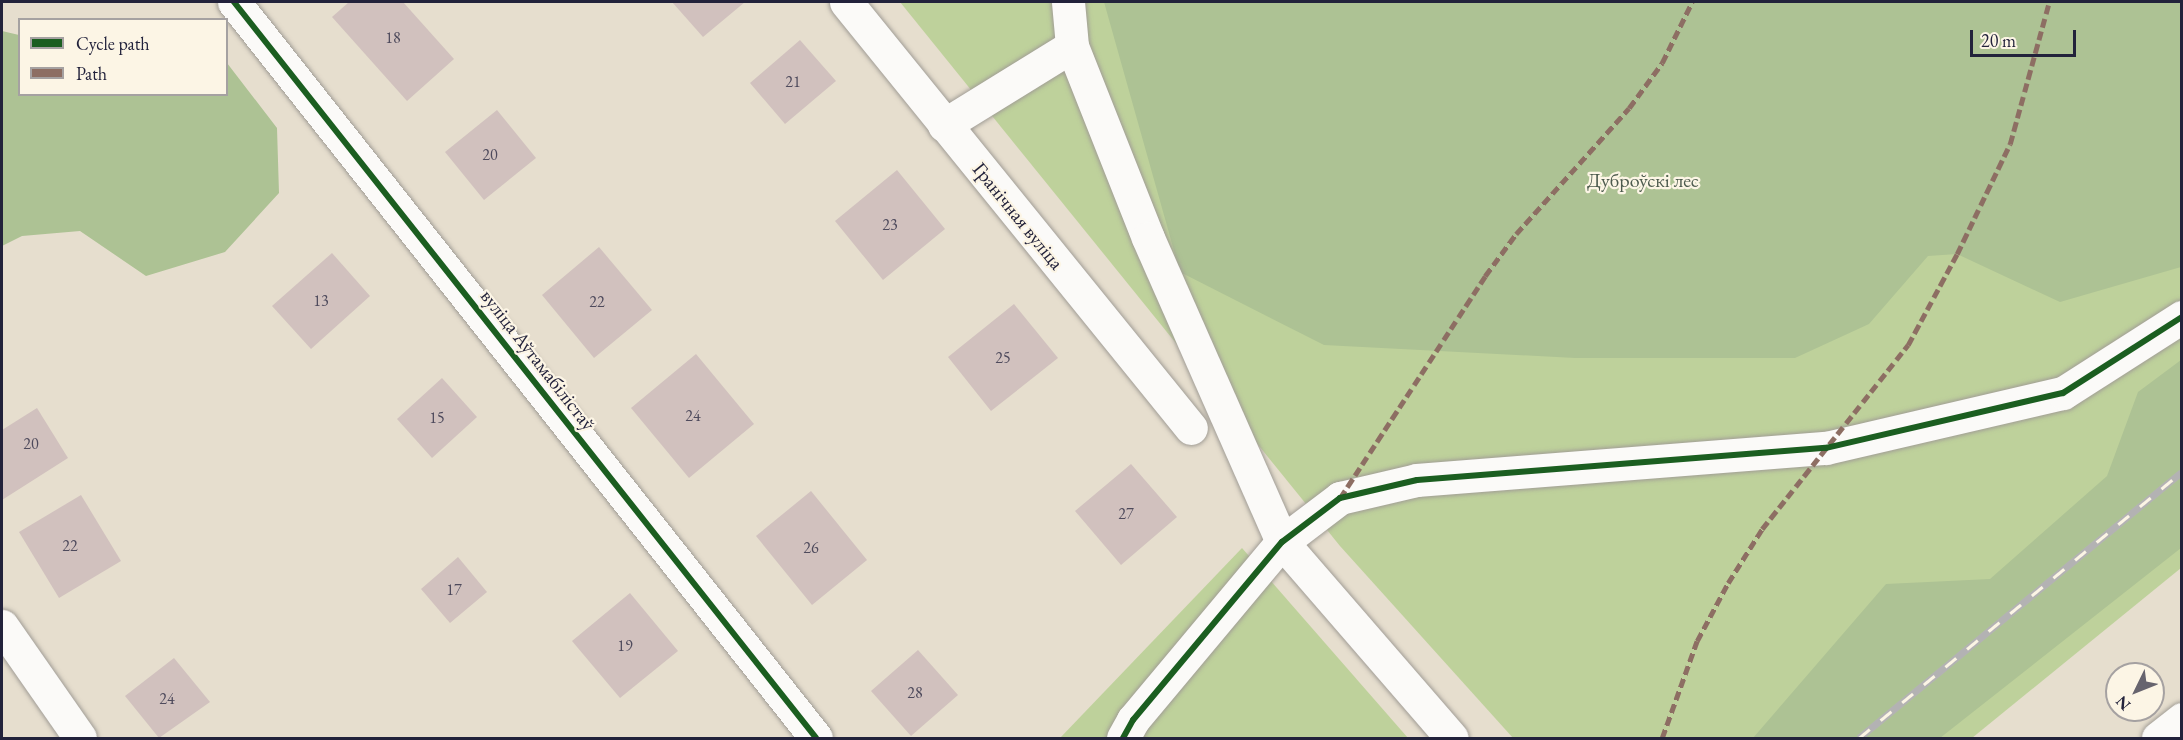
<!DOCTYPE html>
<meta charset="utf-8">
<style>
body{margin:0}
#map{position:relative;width:2183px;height:740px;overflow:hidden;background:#e6dece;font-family:"EB Garamond",serif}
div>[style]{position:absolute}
.green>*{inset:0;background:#bed19b}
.forest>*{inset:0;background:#adc294}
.building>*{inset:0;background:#d1c1be}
.roads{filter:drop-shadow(0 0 2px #a19d96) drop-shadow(0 0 2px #a19d96)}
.minor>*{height:33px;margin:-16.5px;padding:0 16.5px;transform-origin:16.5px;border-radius:16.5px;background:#fbfaf8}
.rail>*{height:7px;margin-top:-3.5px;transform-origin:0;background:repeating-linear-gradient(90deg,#fcf5e5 0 14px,#b3b2b3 0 28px);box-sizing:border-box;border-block:2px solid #b3b2b3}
.quiet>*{height:4.5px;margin-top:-2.25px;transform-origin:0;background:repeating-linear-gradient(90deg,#8d6e63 0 9px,transparent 0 13.5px)}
.cycleway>*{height:6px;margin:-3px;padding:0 3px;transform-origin:3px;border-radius:3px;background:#1b5e20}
span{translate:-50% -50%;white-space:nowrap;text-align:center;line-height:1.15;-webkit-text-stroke:4.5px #fcf5e5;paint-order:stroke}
.number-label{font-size:16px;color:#4e4a5c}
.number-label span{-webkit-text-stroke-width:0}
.park-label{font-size:20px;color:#4d5b4e}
.street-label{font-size:20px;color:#22223b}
.frame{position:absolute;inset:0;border:3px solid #22223b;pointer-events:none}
.legend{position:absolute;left:18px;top:18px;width:210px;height:78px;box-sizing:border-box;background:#fcf5e5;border:2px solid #a5a1a1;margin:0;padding:8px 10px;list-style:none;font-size:18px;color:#22223b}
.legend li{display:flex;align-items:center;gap:12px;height:30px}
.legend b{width:30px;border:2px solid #a5a1a1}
.north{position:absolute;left:2105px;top:662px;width:60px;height:60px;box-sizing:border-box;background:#fcf5e5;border:2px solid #a5a1a1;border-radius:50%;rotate:227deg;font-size:16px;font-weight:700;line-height:24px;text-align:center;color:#22223b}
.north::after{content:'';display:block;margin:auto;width:21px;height:27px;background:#67646e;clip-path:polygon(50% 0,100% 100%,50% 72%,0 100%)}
.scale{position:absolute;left:1970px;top:30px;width:106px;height:27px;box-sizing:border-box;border:3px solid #22223b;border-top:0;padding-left:8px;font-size:18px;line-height:21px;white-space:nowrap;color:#22223b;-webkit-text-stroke:4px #fcf5e5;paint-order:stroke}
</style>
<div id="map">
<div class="green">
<div style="clip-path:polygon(900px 2px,2181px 2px,2181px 568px,1972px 738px,1513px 738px,1340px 546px)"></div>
<div style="clip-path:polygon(1242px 548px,1408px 738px,1060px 738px)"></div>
</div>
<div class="forest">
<div style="clip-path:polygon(1104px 2px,2181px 2px,2181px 267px,2060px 302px,1957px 254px,1928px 256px,1869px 324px,1795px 358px,1575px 358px,1324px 345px,1180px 272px)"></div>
<div style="clip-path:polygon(2px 31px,19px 35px,20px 94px,226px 94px,227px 63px,277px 128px,279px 193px,225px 252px,146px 276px,80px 231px,22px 236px,2px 246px)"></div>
<div style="clip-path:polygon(2181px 360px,2181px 548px,1940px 738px,1753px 738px,1886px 584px,1990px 579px,2107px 476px,2138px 392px)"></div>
</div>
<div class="building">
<div style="clip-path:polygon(349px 2px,403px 2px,454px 59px,407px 101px,332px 17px)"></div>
<div style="clip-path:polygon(672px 2px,745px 2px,703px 37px)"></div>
<div style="clip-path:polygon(800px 40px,836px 81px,785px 124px,750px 83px)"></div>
<div style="clip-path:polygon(497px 110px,536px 158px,484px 200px,445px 152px)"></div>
<div style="clip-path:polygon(897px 170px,945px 229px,883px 280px,835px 221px)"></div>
<div style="clip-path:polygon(599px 247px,652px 310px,594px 358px,542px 295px)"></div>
<div style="clip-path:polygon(332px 253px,370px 296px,311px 349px,272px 306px)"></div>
<div style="clip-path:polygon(1014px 304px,1058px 358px,991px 411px,948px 357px)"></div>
<div style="clip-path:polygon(696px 354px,754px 424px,689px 478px,631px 408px)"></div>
<div style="clip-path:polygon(442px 378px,477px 417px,432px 458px,397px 419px)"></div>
<div style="clip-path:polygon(37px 408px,68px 458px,2px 500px,2px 430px)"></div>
<div style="clip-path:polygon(1131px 464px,1177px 517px,1121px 565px,1075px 511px)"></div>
<div style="clip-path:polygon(811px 491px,867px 560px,812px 605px,756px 536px)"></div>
<div style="clip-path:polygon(81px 495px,121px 561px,59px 598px,19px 532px)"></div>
<div style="clip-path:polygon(458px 557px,487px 592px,450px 623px,421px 589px)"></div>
<div style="clip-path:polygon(630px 593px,678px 651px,620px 698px,572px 641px)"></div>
<div style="clip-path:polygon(918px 650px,958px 695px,911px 736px,871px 691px)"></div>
<div style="clip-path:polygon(174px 658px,210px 702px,159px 738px,125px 696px)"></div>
</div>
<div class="roads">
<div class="minor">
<div style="left:234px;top:2px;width:938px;rotate:51.66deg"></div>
<div style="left:846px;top:2px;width:548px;rotate:51deg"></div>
<div style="left:1068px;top:2px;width:44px;rotate:84.8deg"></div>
<div style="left:1072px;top:46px;width:206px;rotate:68.4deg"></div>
<div style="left:1148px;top:238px;width:332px;rotate:66.2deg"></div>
<div style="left:1282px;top:542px;width:259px;rotate:49.1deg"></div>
<div style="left:944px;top:125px;width:150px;rotate:-31.7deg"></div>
<div style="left:2px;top:626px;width:136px;rotate:55.1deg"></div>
<div style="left:1123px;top:738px;width:21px;rotate:-61deg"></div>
<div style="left:1133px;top:720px;width:232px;rotate:-50.1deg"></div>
<div style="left:1282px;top:542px;width:73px;rotate:-37.2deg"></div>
<div style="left:1340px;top:498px;width:79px;rotate:-13.2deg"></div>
<div style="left:1417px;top:480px;width:410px;rotate:-4.5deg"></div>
<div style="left:1826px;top:448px;width:243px;rotate:-13.1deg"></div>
<div style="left:2063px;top:393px;width:141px;rotate:-32.6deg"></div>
<div style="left:2158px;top:738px;width:31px;rotate:-38deg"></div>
</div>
</div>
<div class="rail">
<div style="left:1859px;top:738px;width:418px;rotate:-39.5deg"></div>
</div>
<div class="quiet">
<div style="left:1340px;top:498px;width:265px;rotate:-56.8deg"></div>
<div style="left:1485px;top:276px;width:52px;rotate:-53.6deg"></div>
<div style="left:1516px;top:234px;width:169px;rotate:-48.1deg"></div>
<div style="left:1629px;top:108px;width:56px;rotate:-53.7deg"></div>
<div style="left:1662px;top:63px;width:68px;rotate:-63.8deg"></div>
<div style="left:1662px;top:738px;width:103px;rotate:-70.2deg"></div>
<div style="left:1697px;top:641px;width:66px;rotate:-61.9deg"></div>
<div style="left:1728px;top:583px;width:64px;rotate:-57.8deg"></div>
<div style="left:1762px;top:529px;width:235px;rotate:-51.6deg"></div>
<div style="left:1908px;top:345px;width:103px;rotate:-61.7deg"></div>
<div style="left:1957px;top:254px;width:122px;rotate:-64.3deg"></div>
<div style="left:2010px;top:144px;width:147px;rotate:-74.6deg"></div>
</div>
<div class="cycleway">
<div style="left:234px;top:2px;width:938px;rotate:51.66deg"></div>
<div style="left:1123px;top:738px;width:21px;rotate:-61deg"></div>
<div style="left:1133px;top:720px;width:232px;rotate:-50.1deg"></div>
<div style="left:1282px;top:542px;width:73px;rotate:-37.2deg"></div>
<div style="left:1340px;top:498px;width:79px;rotate:-13.2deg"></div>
<div style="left:1417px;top:480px;width:410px;rotate:-4.5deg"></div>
<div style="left:1826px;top:448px;width:243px;rotate:-13.1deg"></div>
<div style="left:2063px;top:393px;width:141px;rotate:-32.6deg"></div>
</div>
<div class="number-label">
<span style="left:393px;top:38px">18</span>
<span style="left:793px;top:82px">21</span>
<span style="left:490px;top:155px">20</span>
<span style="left:890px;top:225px">23</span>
<span style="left:321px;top:301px">13</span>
<span style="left:597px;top:302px">22</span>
<span style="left:1003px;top:358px">25</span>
<span style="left:693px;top:416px">24</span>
<span style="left:437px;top:418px">15</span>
<span style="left:31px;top:444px">20</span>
<span style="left:1126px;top:514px">27</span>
<span style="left:70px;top:546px">22</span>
<span style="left:811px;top:548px">26</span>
<span style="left:454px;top:590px">17</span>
<span style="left:625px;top:646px">19</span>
<span style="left:915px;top:693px">28</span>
<span style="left:167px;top:699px">24</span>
</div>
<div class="park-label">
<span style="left:1643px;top:180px">Дуброўскі лес</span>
</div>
<div class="street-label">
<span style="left:1018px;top:216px;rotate:51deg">Гранічная вуліца</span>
<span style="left:538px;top:360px;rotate:52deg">вуліца Аўтамабілістаў</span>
</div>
<div class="frame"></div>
<ul class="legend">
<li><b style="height:8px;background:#1b5e20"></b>Cycle path</li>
<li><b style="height:8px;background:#8d6e63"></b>Path</li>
</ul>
<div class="north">N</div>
<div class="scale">20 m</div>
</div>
